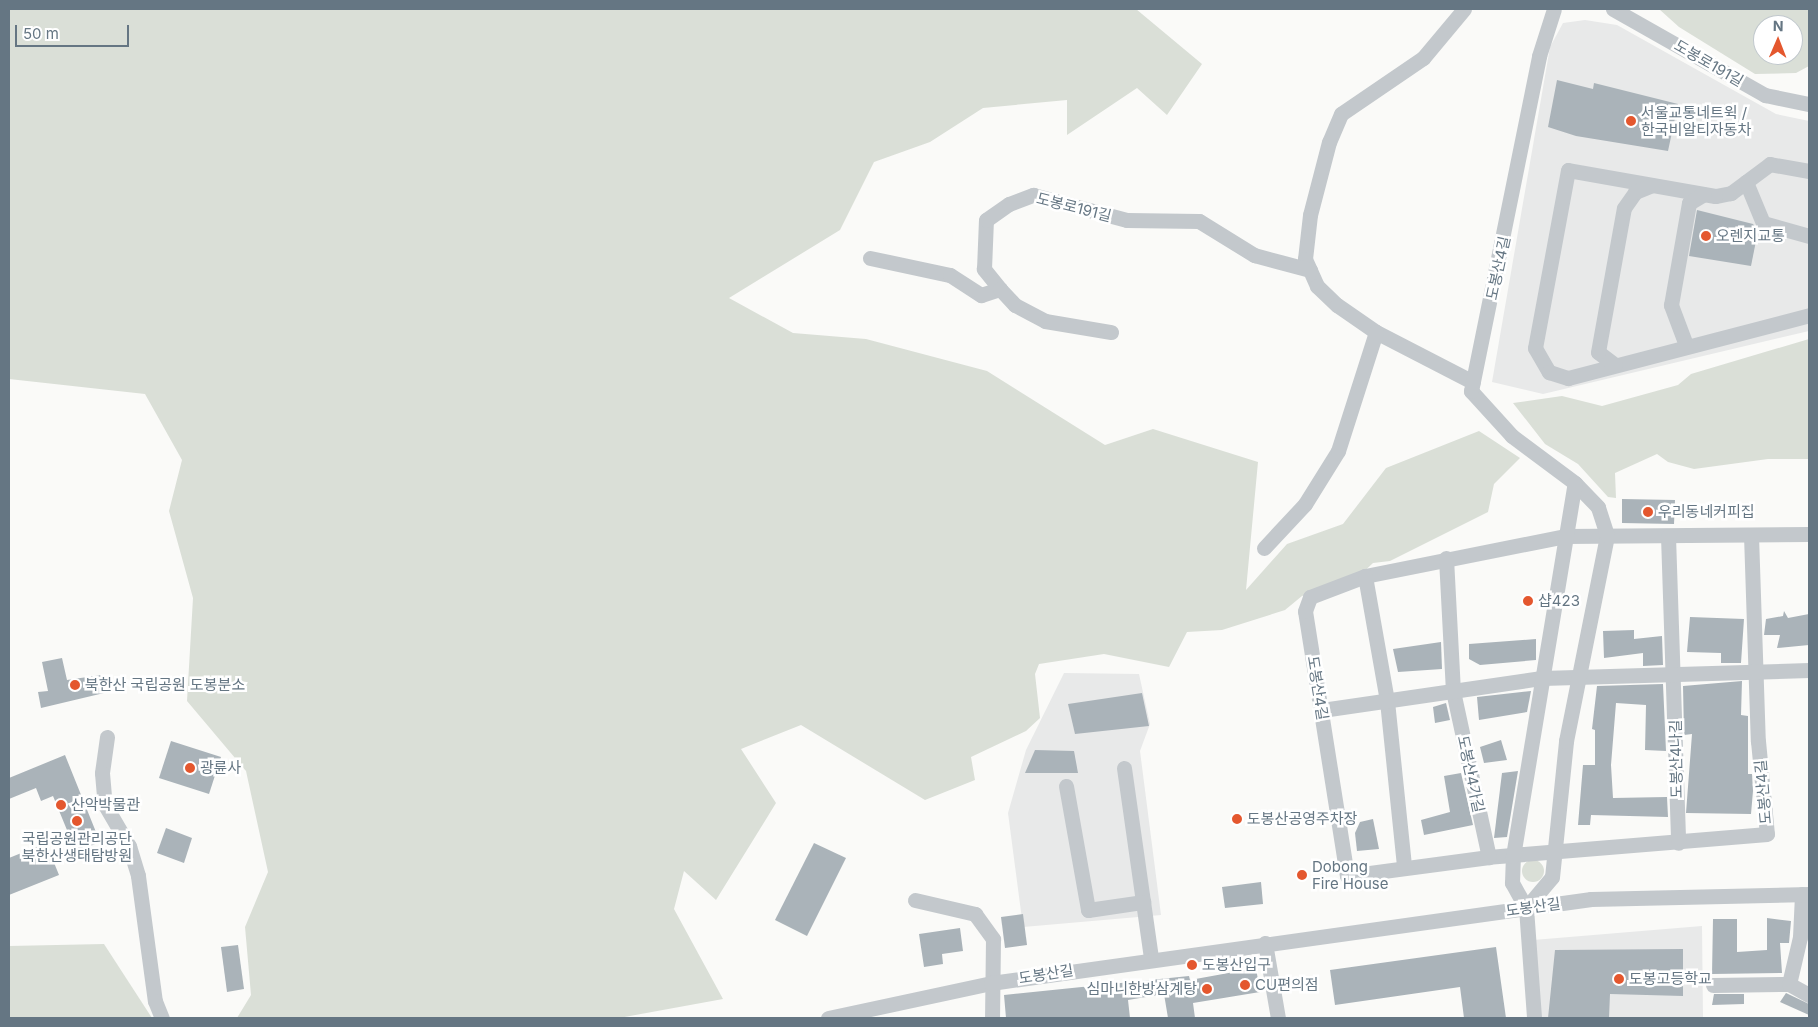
<!DOCTYPE html>
<meta charset="utf-8">
<style>
body{margin:0}
#map{position:relative;width:1818px;height:1027px;overflow:hidden;background:#fafaf8;font-family:Inter,"Noto Sans KR",sans-serif}
div>[style]{position:absolute}
.built>*{inset:0;background:#e8e9e9}
.green>*{inset:0;background:#dadfd7}
.round{border-radius:50%}
.building>*{inset:0;background:#aab3b9}
.minor>*{height:15px;margin:-7.5px;padding:0 7.5px;transform-origin:7.5px;border-radius:7.5px;background:#c3c8cc}
.dots>*{width:14px;height:14px;translate:-50% -50%;box-sizing:border-box;border:2px solid #fff;border-radius:50%}
span{translate:-50% -50%;white-space:nowrap;text-align:center;line-height:1.15;-webkit-text-stroke:5px #fff;paint-order:stroke}
.street-label{font-size:15px;color:#657683}
.poi-label{font-size:15px;color:#657683}
.left{translate:0 -50%;text-align:left}
.right{translate:-100% -50%;text-align:right}
.frame{position:absolute;inset:0;border:10px solid #657683;pointer-events:none}
.north{position:absolute;left:1753px;top:15px;width:50px;height:50px;box-sizing:border-box;background:#fff;border:1px solid #c1c8cd;border-radius:50%;rotate:1deg;font-size:14px;font-weight:700;line-height:20px;text-align:center;color:#657683}
.north::after{content:'';display:block;margin:auto;width:18px;height:22px;background:#e4572e;clip-path:polygon(50% 0,100% 100%,50% 72%,0 100%)}
.scale{position:absolute;left:15px;top:25px;width:114px;height:22px;box-sizing:border-box;border:2px solid #657683;border-top:0;padding-left:6px;font-size:15px;line-height:18px;white-space:nowrap;color:#657683;-webkit-text-stroke:4px #fff;paint-order:stroke}
</style>
<div id="map">
<div class="built">
<div style="clip-path:polygon(1585px 20px,1617px 25px,1776px 114px,1809px 121px,1809px 331px,1543px 394px,1492px 382px,1550px 47px,1563px 23px)"></div>
<div style="clip-path:polygon(1064px 673px,1139px 674px,1150px 724px,1140px 751px,1161px 915px,1023px 927px,1008px 813px,1026px 750px)"></div>
<div style="clip-path:polygon(1702px 926px,1703px 1017px,1712px 1018px,1539px 1018px,1533px 940px)"></div>
</div>
<div class="green">
<div style="clip-path:polygon(9px 9px,1136px 9px,1202px 64px,1167px 115px,1137px 88px,1067px 135px,1067px 100px,983px 108px,930px 142px,874px 162px,840px 230px,729px 298px,793px 333px,866px 339px,987px 371px,1105px 445px,1153px 429px,1258px 462px,1246px 590px,1287px 544px,1343px 524px,1386px 468px,1479px 431px,1520px 458px,1494px 484px,1488px 512px,1390px 561px,1373px 563px,1356px 579px,1302px 596px,1285px 610px,1222px 630px,1187px 632px,1169px 667px,1104px 654px,1039px 664px,1035px 674px,1040px 718px,1026px 731px,971px 757px,975px 780px,925px 800px,801px 725px,741px 749px,776px 803px,716px 900px,684px 871px,674px 909px,723px 999px,619px 1018px,237px 1018px,251px 995px,245px 927px,268px 872px,246px 771px,187px 701px,193px 598px,169px 511px,182px 460px,145px 394px,9px 379px)"></div>
<div style="clip-path:polygon(evenodd,1659px 9px,1809px 9px,1809px 66px,1796px 73px,1755px 74px,1679px 27px,1659px 9px,1763px 25px,1793px 25px,1793px 55px,1763px 55px,1763px 25px)"></div>
<div style="clip-path:polygon(1809px 339px,1809px 459px,1768px 459px,1694px 469px,1668px 462px,1657px 454px,1615px 473px,1616px 498px,1608px 497px,1578px 464px,1545px 444px,1513px 403px,1562px 396px,1602px 406px,1678px 385px,1691px 374px)"></div>
<div class="round" style="left:1522px;top:860px;width:22px;height:22px"></div>
<div style="clip-path:polygon(104px 944px,152px 1018px,9px 1018px,9px 946px)"></div>
</div>
<div class="building">
<div style="clip-path:polygon(1557px 80px,1593px 89px,1594px 83px,1678px 104px,1668px 151px,1576px 136px,1548px 127px)"></div>
<div style="clip-path:polygon(1697px 210px,1753px 224px,1758px 231px,1751px 266px,1689px 256px)"></div>
<div style="clip-path:polygon(1622px 499px,1675px 500px,1674px 524px,1622px 523px)"></div>
<div style="clip-path:polygon(1784px 611px,1788px 618px,1809px 614px,1809px 645px,1777px 648px,1780px 635px,1764px 635px,1766px 619px,1783px 616px)"></div>
<div style="clip-path:polygon(1690px 617px,1744px 619px,1741px 663px,1721px 663px,1721px 653px,1687px 652px)"></div>
<div style="clip-path:polygon(1634px 630px,1634px 639px,1662px 636px,1663px 665px,1643px 666px,1643px 653px,1604px 658px,1603px 631px)"></div>
<div style="clip-path:polygon(1536px 639px,1536px 660px,1480px 665px,1469px 659px,1469px 644px)"></div>
<div style="clip-path:polygon(1441px 642px,1442px 669px,1398px 672px,1393px 649px)"></div>
<div style="clip-path:polygon(62px 658px,67px 680px,101px 675px,104px 693px,41px 708px,38px 692px,48px 691px,42px 662px)"></div>
<div style="clip-path:polygon(1742px 681px,1741px 715px,1748px 716px,1748px 774px,1752px 774px,1753px 791px,1751px 814px,1686px 813px,1692px 734px,1684px 735px,1683px 686px)"></div>
<div style="clip-path:polygon(1663px 684px,1666px 751px,1645px 750px,1646px 705px,1616px 703px,1611px 765px,1613px 798px,1667px 797px,1668px 817px,1591px 815px,1590px 825px,1578px 825px,1583px 765px,1595px 765px,1595px 730px,1592px 729px,1597px 686px)"></div>
<div style="clip-path:polygon(1531px 691px,1527px 712px,1479px 720px,1477px 697px)"></div>
<div style="clip-path:polygon(1142px 693px,1149px 726px,1075px 734px,1068px 704px)"></div>
<div style="clip-path:polygon(1446px 703px,1450px 720px,1435px 723px,1433px 707px)"></div>
<div style="clip-path:polygon(1501px 740px,1507px 760px,1484px 763px,1480px 747px)"></div>
<div style="clip-path:polygon(171px 741px,221px 757px,209px 794px,159px 778px)"></div>
<div style="clip-path:polygon(1035px 750px,1074px 751px,1078px 773px,1025px 773px)"></div>
<div style="clip-path:polygon(65px 755px,100px 842px,76px 852px,53px 796px,41px 801px,36px 788px,9px 799px,9px 778px)"></div>
<div style="clip-path:polygon(1518px 771px,1507px 837px,1494px 838px,1502px 773px)"></div>
<div style="clip-path:polygon(1461px 773px,1473px 825px,1424px 835px,1421px 820px,1450px 812px,1444px 776px)"></div>
<div style="clip-path:polygon(1373px 819px,1379px 849px,1357px 851px,1355px 833px,1360px 822px)"></div>
<div style="clip-path:polygon(166px 828px,192px 838px,184px 863px,157px 853px)"></div>
<div style="clip-path:polygon(46px 843px,59px 875px,9px 895px,9px 858px)"></div>
<div style="clip-path:polygon(814px 843px,846px 858px,807px 936px,775px 920px)"></div>
<div style="clip-path:polygon(1261px 882px,1263px 904px,1225px 908px,1222px 887px)"></div>
<div style="clip-path:polygon(1023px 914px,1027px 945px,1005px 948px,1001px 917px)"></div>
<div style="clip-path:polygon(1767px 918px,1791px 921px,1789px 943px,1780px 943px,1782px 973px,1712px 974px,1713px 919px,1737px 919px,1737px 952px,1767px 950px)"></div>
<div style="clip-path:polygon(960px 928px,963px 951px,942px 954px,943px 964px,924px 967px,919px 934px)"></div>
<div style="clip-path:polygon(238px 945px,244px 989px,227px 992px,221px 947px)"></div>
<div style="clip-path:polygon(1496px 947px,1506px 1018px,1464px 1018px,1460px 987px,1335px 1005px,1330px 970px)"></div>
<div style="clip-path:polygon(1683px 949px,1683px 996px,1610px 994px,1609px 1018px,1548px 1018px,1555px 950px)"></div>
<div style="clip-path:polygon(1256px 968px,1260px 992px,1193px 1003px,1195px 1018px,1168px 1018px,1164px 994px,1128px 1000px,1130px 1018px,1006px 1018px,1004px 995px,1189px 976px,1190px 980px)"></div>
<div style="clip-path:polygon(1786px 993px,1809px 1004px,1809px 1015px,1780px 1002px)"></div>
<div style="clip-path:polygon(1714px 994px,1744px 994px,1744px 1004px,1712px 1005px)"></div>
</div>
<div class="minor">
<div style="left:1464px;top:9px;width:64px;rotate:129.9deg"></div>
<div style="left:1423px;top:58px;width:99px;rotate:145.7deg"></div>
<div style="left:1341px;top:114px;width:30px;rotate:113deg"></div>
<div style="left:1329px;top:142px;width:75px;rotate:104.6deg"></div>
<div style="left:1310px;top:215px;width:44px;rotate:96.5deg"></div>
<div style="left:1305px;top:259px;width:30px;rotate:66deg"></div>
<div style="left:1317px;top:286px;width:28px;rotate:44deg"></div>
<div style="left:1337px;top:305px;width:47px;rotate:34.7deg"></div>
<div style="left:1376px;top:332px;width:109px;rotate:27.3deg"></div>
<div style="left:1613px;top:9px;width:175px;rotate:29.5deg"></div>
<div style="left:1765px;top:95px;width:45px;rotate:11.6deg"></div>
<div style="left:1809px;top:171px;width:40px;rotate:-170deg"></div>
<div style="left:1770px;top:164px;width:49px;rotate:143.4deg"></div>
<div style="left:1731px;top:193px;width:16px;rotate:169deg"></div>
<div style="left:1715px;top:196px;width:149px;rotate:-170deg"></div>
<div style="left:1568px;top:170px;width:181px;rotate:100.5deg"></div>
<div style="left:1535px;top:348px;width:28px;rotate:60deg"></div>
<div style="left:1549px;top:372px;width:20px;rotate:18deg"></div>
<div style="left:1568px;top:378px;width:249px;rotate:-14.6deg"></div>
<div style="left:1746px;top:182px;width:44px;rotate:67.5deg"></div>
<div style="left:1763px;top:223px;width:48px;rotate:15.8deg"></div>
<div style="left:870px;top:258px;width:82px;rotate:12deg"></div>
<div style="left:950px;top:275px;width:37px;rotate:33deg"></div>
<div style="left:981px;top:295px;width:20px;rotate:-18deg"></div>
<div style="left:1000px;top:289px;width:26px;rotate:-129deg"></div>
<div style="left:984px;top:269px;width:49px;rotate:-87.7deg"></div>
<div style="left:986px;top:220px;width:28px;rotate:-35deg"></div>
<div style="left:1009px;top:204px;width:26px;rotate:-21deg"></div>
<div style="left:1033px;top:195px;width:97px;rotate:14.9deg"></div>
<div style="left:1127px;top:220px;width:72px;rotate:0.8deg"></div>
<div style="left:1199px;top:221px;width:65px;rotate:31.7deg"></div>
<div style="left:1254px;top:255px;width:58px;rotate:15deg"></div>
<div style="left:1000px;top:289px;width:22px;rotate:47deg"></div>
<div style="left:1015px;top:305px;width:34px;rotate:28deg"></div>
<div style="left:1045px;top:321px;width:67px;rotate:9.5deg"></div>
<div style="left:1686px;top:345px;width:43px;rotate:-110.6deg"></div>
<div style="left:1671px;top:305px;width:104px;rotate:-80deg"></div>
<div style="left:1689px;top:203px;width:17px;rotate:-31deg"></div>
<div style="left:1615px;top:365px;width:21px;rotate:-143deg"></div>
<div style="left:1598px;top:352px;width:146px;rotate:-79.8deg"></div>
<div style="left:1624px;top:208px;width:19px;rotate:-55deg"></div>
<div style="left:1635px;top:192px;width:18px;rotate:-22deg"></div>
<div style="left:1751px;top:535px;width:206px;rotate:88.1deg"></div>
<div style="left:1758px;top:741px;width:93px;rotate:84.5deg"></div>
<div style="left:1767px;top:834px;width:279px;rotate:175.3deg"></div>
<div style="left:1489px;top:857px;width:143px;rotate:172.4deg"></div>
<div style="left:1347px;top:876px;width:268px;rotate:-99deg"></div>
<div style="left:1305px;top:611px;width:15px;rotate:-70deg"></div>
<div style="left:1310px;top:597px;width:59px;rotate:-20.9deg"></div>
<div style="left:1365px;top:576px;width:205px;rotate:-11.3deg"></div>
<div style="left:1566px;top:536px;width:243px;rotate:-0.5deg"></div>
<div style="left:1668px;top:536px;width:307px;rotate:88.1deg"></div>
<div style="left:1264px;top:548px;width:60px;rotate:-47deg"></div>
<div style="left:1305px;top:504px;width:62px;rotate:-58.1deg"></div>
<div style="left:1338px;top:451px;width:125px;rotate:-72.3deg"></div>
<div style="left:1446px;top:558px;width:133px;rotate:87deg"></div>
<div style="left:1453px;top:691px;width:170px;rotate:77.8deg"></div>
<div style="left:1365px;top:576px;width:127px;rotate:80deg"></div>
<div style="left:1387px;top:701px;width:166px;rotate:84.1deg"></div>
<div style="left:1322px;top:710px;width:222px;rotate:-8.3deg"></div>
<div style="left:1542px;top:678px;width:267px;rotate:-1.7deg"></div>
<div style="left:107px;top:737px;width:36px;rotate:98deg"></div>
<div style="left:102px;top:773px;width:32px;rotate:85deg"></div>
<div style="left:105px;top:805px;width:48px;rotate:59.7deg"></div>
<div style="left:129px;top:846px;width:31px;rotate:73deg"></div>
<div style="left:138px;top:876px;width:126px;rotate:82.3deg"></div>
<div style="left:155px;top:1001px;width:18px;rotate:68deg"></div>
<div style="left:1124px;top:768px;width:192px;rotate:81.9deg"></div>
<div style="left:1066px;top:786px;width:126px;rotate:79.9deg"></div>
<div style="left:1088px;top:910px;width:56px;rotate:-8.3deg"></div>
<div style="left:915px;top:900px;width:62px;rotate:13.1deg"></div>
<div style="left:975px;top:914px;width:31px;rotate:54deg"></div>
<div style="left:993px;top:939px;width:79px;rotate:90.7deg"></div>
<div style="left:1526px;top:908px;width:40px;rotate:-50deg"></div>
<div style="left:1552px;top:877px;width:137px;rotate:-84.1deg"></div>
<div style="left:1566px;top:741px;width:210px;rotate:-78.7deg"></div>
<div style="left:1607px;top:535px;width:29px;rotate:-108deg"></div>
<div style="left:1598px;top:507px;width:33px;rotate:-134deg"></div>
<div style="left:1575px;top:483px;width:79px;rotate:-143.3deg"></div>
<div style="left:1512px;top:436px;width:61px;rotate:-132.3deg"></div>
<div style="left:1471px;top:391px;width:342px;rotate:-78.5deg"></div>
<div style="left:1539px;top:56px;width:49px;rotate:-72.3deg"></div>
<div style="left:1526px;top:908px;width:29px;rotate:-119deg"></div>
<div style="left:1512px;top:883px;width:27px;rotate:-88deg"></div>
<div style="left:1513px;top:856px;width:378px;rotate:-80.6deg"></div>
<div style="left:1526px;top:908px;width:110px;rotate:85.8deg"></div>
<div style="left:1265px;top:943px;width:76px;rotate:80.2deg"></div>
<div style="left:1789px;top:984px;width:48px;rotate:-76.8deg"></div>
<div style="left:1800px;top:937px;width:43px;rotate:-87.3deg"></div>
<div style="left:1713px;top:985px;width:76px;rotate:-0.8deg"></div>
<div style="left:1789px;top:984px;width:23px;rotate:29deg"></div>
<div style="left:828px;top:1018px;width:167px;rotate:-12.1deg"></div>
<div style="left:991px;top:983px;width:606px;rotate:-7.97deg"></div>
<div style="left:1591px;top:899px;width:218px;rotate:-1.3deg"></div>
</div>
<div class="dots">
<div style="left:1631px;top:121px;background:#e4572e"></div>
<div style="left:1706px;top:236px;background:#e4572e"></div>
<div style="left:1648px;top:512px;background:#e4572e"></div>
<div style="left:1528px;top:601px;background:#e4572e"></div>
<div style="left:75px;top:685px;background:#e4572e"></div>
<div style="left:190px;top:768px;background:#e4572e"></div>
<div style="left:61px;top:805px;background:#e4572e"></div>
<div style="left:1237px;top:819px;background:#e4572e"></div>
<div style="left:77px;top:821px;background:#e4572e"></div>
<div style="left:1302px;top:875px;background:#e4572e"></div>
<div style="left:1192px;top:965px;background:#e4572e"></div>
<div style="left:1619px;top:979px;background:#e4572e"></div>
<div style="left:1245px;top:985px;background:#e4572e"></div>
<div style="left:1207px;top:989px;background:#e4572e"></div>
</div>
<div class="street-label">
<span style="left:1709px;top:63px;rotate:30deg">도봉로191길</span>
<span style="left:1074px;top:207px;rotate:14deg">도봉로191길</span>
<span style="left:1498px;top:268px;rotate:-78deg">도봉산4길</span>
<span style="left:1318px;top:688px;rotate:81deg">도봉산4길</span>
<span style="left:1676px;top:759px;rotate:-91deg">도봉산4나길</span>
<span style="left:1471px;top:774px;rotate:78deg">도봉산4가길</span>
<span style="left:1763px;top:792px;rotate:-95deg">도봉산4길</span>
<span style="left:1533px;top:907px;rotate:-8deg">도봉산길</span>
<span style="left:1046px;top:974px;rotate:-9deg">도봉산길</span>
</div>
<div class="poi-label">
<span class="left" style="left:1641px;top:121px">서울교통네트윅 /<br>한국비알티자동차</span>
<span class="left" style="left:1716px;top:236px">오렌지교통</span>
<span class="left" style="left:1658px;top:512px">우리동네커피집</span>
<span class="left" style="left:1538px;top:601px">샵423</span>
<span class="left" style="left:85px;top:685px">북한산 국립공원 도봉분소</span>
<span class="left" style="left:200px;top:768px">광륜사</span>
<span class="left" style="left:71px;top:805px">산악박물관</span>
<span class="left" style="left:1247px;top:819px">도봉산공영주차장</span>
<span style="left:77px;top:847px">국립공원관리공단<br>북한산생태탐방원</span>
<span class="left" style="left:1312px;top:875px">Dobong<br>Fire House</span>
<span class="left" style="left:1202px;top:965px">도봉산입구</span>
<span class="left" style="left:1629px;top:979px">도봉고등학교</span>
<span class="left" style="left:1255px;top:985px">CU편의점</span>
<span class="right" style="left:1197px;top:989px">심마니한방삼계탕</span>
</div>
<div class="frame"></div>
<div class="north">N</div>
<div class="scale">50 m</div>
</div>
